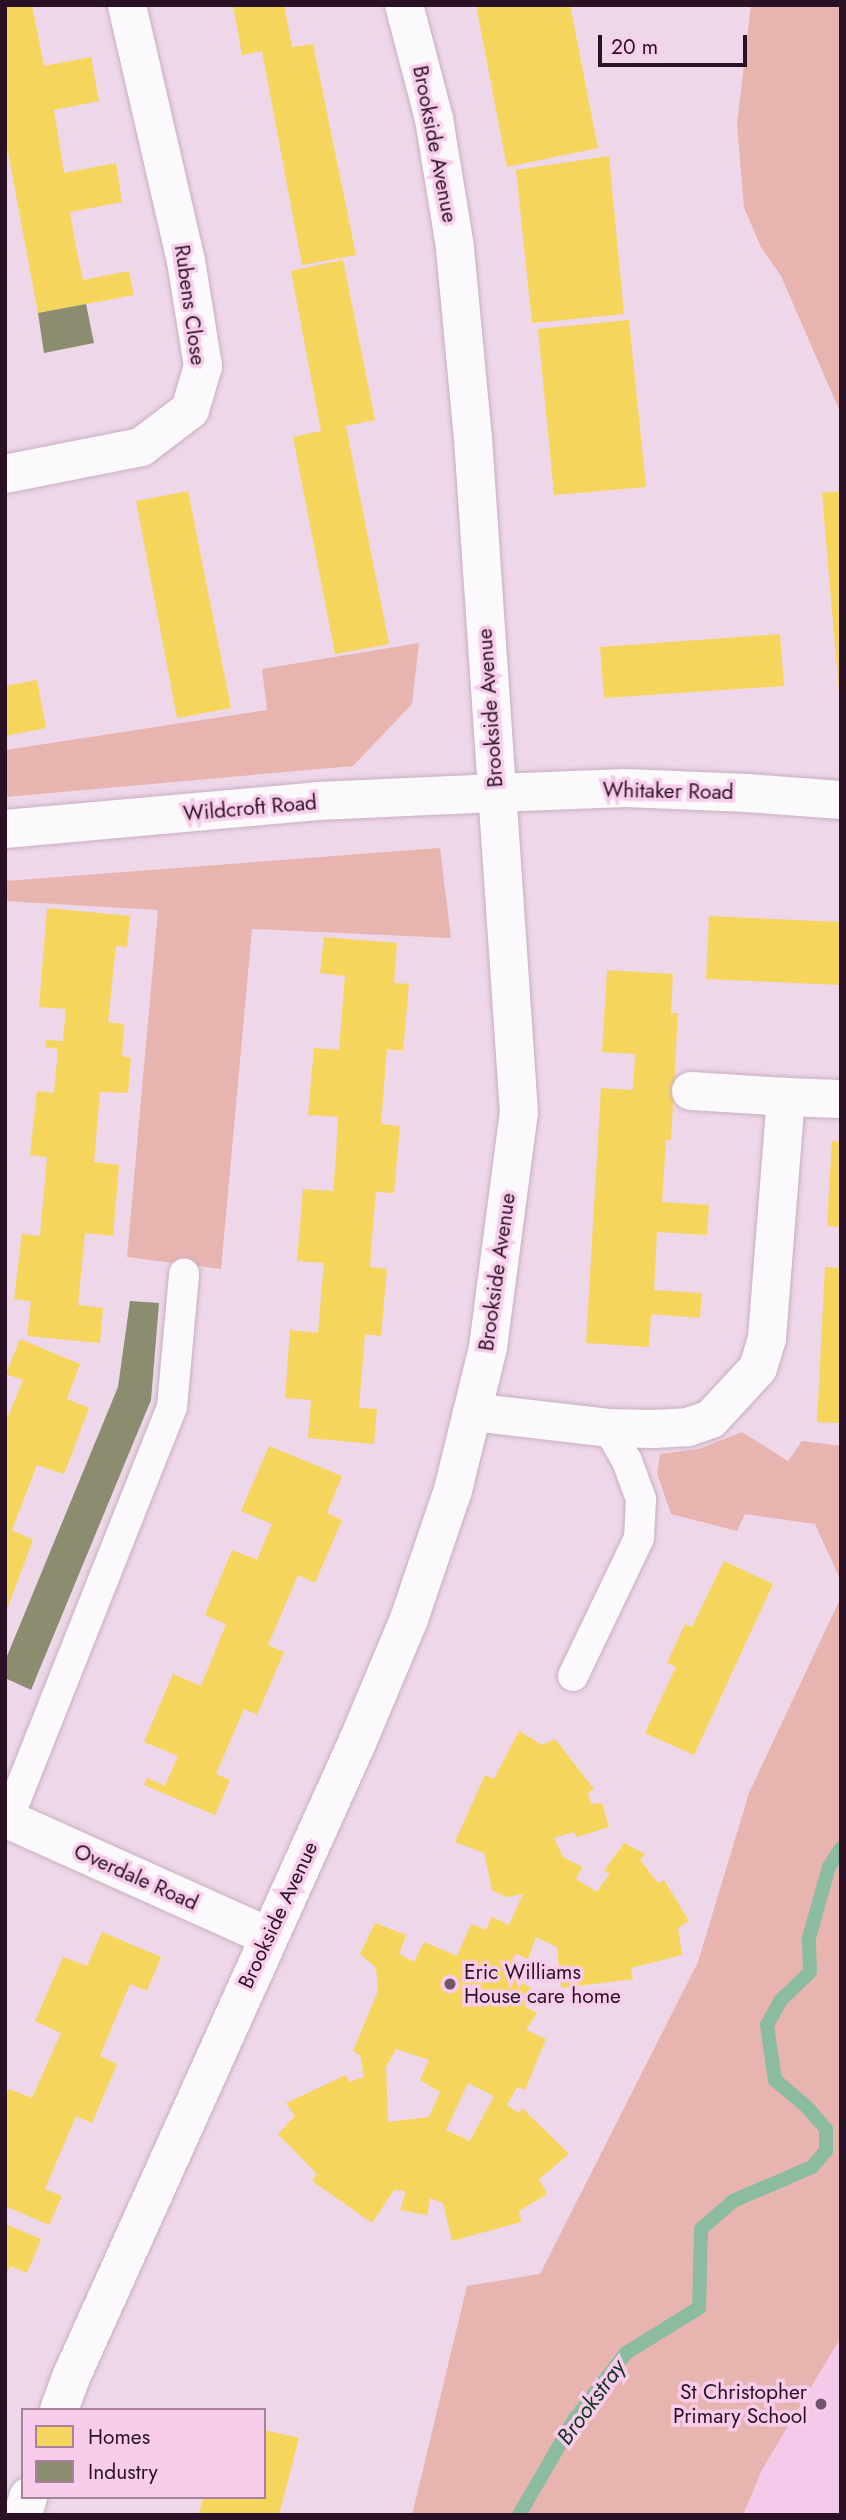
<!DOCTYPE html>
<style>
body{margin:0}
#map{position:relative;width:846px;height:2520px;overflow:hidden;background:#eed7e8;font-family:Jost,sans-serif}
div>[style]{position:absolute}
.built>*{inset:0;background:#f4c9e9}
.green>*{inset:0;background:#e8b4b0}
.homes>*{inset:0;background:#f6d55c}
.industry>*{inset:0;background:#8c8c6e}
.stream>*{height:14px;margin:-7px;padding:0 7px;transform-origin:7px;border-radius:7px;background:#8bbca0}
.roads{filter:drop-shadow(0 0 2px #c6afc0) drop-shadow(0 0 2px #c6afc0)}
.service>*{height:30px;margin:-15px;padding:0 15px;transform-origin:15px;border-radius:15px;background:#fcf9fc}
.minor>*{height:38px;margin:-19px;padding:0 19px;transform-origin:19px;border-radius:19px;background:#fcf9fc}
.dots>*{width:19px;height:19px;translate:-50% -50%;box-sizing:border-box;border:4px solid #f8cdec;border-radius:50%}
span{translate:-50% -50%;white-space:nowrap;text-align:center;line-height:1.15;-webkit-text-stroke:7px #f8cdec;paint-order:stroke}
.street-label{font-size:21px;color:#2a1125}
.poi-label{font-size:21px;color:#2a1125}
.left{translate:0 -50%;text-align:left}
.right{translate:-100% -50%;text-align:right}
.water-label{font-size:23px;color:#133622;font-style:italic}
.frame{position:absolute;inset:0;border:7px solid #2a1125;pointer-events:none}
.legend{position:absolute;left:21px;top:2408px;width:245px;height:91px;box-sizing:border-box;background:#f8cdec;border:2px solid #a6829c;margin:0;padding:9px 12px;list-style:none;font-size:21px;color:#2a1125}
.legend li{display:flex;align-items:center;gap:14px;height:35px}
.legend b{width:35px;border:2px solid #a6829c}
.scale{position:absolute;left:598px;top:35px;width:149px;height:32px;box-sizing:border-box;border:4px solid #2a1125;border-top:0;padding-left:9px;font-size:21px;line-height:24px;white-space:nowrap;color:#2a1125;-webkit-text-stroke:5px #f8cdec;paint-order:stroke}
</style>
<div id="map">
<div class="built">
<div style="clip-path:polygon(841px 2337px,841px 2515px,743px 2515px,762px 2470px)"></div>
</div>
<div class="green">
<div style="clip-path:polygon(751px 5px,841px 5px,841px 414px,781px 276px,761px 247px,744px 208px,737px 124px)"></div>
<div style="clip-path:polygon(419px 643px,412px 704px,353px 766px,5px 797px,5px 750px,267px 710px,262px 669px)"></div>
<div style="clip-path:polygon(440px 848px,451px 938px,252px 929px,221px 1269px,127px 1257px,158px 910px,5px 901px,5px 881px)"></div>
<div style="clip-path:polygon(742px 1432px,788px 1461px,802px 1441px,841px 1446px,841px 1581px,815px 1524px,745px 1514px,737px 1531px,671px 1514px,657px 1473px,660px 1454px,699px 1449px)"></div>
<div style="clip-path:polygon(841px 1597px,841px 2337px,762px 2470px,743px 2515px,412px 2515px,467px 2286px,540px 2274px,698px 1962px,749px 1793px)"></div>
</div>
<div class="homes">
<div style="clip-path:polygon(5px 5px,32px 5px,44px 66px,91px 57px,99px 101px,54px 110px,64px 173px,116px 163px,122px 202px,70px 212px,76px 247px,83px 280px,129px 271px,134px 295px,38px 313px,5px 136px)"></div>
<div style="clip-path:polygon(233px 5px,284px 5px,292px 47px,313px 44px,356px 255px,302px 265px,262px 51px,242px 55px)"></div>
<div style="clip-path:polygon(476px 5px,570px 5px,598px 148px,507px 167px)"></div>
<div style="clip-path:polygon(609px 156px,624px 314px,532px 323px,516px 170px)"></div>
<div style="clip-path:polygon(343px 260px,375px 420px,346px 426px,389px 644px,335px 654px,293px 437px,321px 431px,291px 271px)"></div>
<div style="clip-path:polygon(629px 320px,646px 487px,554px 495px,538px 329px)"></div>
<div style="clip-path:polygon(188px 491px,231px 708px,177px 718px,136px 501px)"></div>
<div style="clip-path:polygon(841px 491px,841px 693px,839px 693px,822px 493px)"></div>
<div style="clip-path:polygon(780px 634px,784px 686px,604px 698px,600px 647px)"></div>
<div style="clip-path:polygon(37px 680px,46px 728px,5px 736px,5px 686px)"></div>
<div style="clip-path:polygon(47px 908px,130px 916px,127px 947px,116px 946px,108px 1022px,124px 1024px,122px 1056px,131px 1058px,128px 1093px,100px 1092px,94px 1162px,119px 1165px,113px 1236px,85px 1233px,78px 1305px,103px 1308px,100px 1343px,27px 1336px,31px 1301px,14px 1299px,22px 1234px,40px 1236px,47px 1157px,30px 1155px,37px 1091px,54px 1093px,58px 1049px,45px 1047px,46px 1040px,63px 1041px,66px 1009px,39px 1007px)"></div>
<div style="clip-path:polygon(709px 916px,841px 922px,841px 985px,706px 979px)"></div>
<div style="clip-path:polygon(324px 937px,397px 943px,394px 983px,409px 984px,403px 1051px,387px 1049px,381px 1124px,400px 1126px,394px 1193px,376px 1192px,373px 1226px,370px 1267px,387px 1269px,381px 1336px,365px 1334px,359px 1408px,377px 1409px,374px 1444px,308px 1438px,311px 1400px,285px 1398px,290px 1330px,318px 1333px,321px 1297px,324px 1263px,297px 1261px,303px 1189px,333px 1191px,336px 1156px,338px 1117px,308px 1115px,314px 1048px,339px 1050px,345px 976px,320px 973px)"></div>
<div style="clip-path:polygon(607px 970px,673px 974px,671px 1013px,678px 1013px,671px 1140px,666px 1140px,662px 1202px,709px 1205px,707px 1235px,657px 1232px,654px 1290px,702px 1293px,700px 1318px,651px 1314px,649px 1347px,586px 1343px,601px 1088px,633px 1090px,635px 1054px,602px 1052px)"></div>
<div style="clip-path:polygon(832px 1141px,841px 1142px,841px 1227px,827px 1226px)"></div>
<div style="clip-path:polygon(825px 1267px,841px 1268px,841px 1423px,817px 1422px)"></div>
<div style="clip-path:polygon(20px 1339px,80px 1364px,67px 1399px,89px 1408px,64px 1474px,37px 1465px,12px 1530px,33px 1540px,8px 1607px,5px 1605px,5px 1424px,23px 1380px,6px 1374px)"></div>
<div style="clip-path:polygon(269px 1446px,342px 1476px,327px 1513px,342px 1520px,315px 1583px,298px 1575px,268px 1645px,284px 1652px,257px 1715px,244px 1709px,216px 1774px,230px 1780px,215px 1815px,144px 1785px,147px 1778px,165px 1786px,178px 1756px,144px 1742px,173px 1674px,201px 1686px,226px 1624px,205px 1615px,232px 1550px,257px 1560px,272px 1524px,241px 1511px)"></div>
<div style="clip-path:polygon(724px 1561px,773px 1584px,694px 1755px,645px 1733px,676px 1667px,667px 1663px,685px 1624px,692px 1627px)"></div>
<div style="clip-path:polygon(evenodd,519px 1731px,542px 1745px,555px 1739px,594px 1789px,588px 1793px,591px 1804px,602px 1803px,609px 1827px,577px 1837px,574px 1832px,554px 1838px,563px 1857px,582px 1867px,576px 1879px,597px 1892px,610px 1873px,604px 1871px,624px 1843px,645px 1854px,640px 1860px,658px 1883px,664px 1880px,689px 1921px,678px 1928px,682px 1955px,631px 1968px,633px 1979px,561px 1988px,557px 1947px,536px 1937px,528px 1959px,517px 1954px,510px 1977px,531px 1988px,524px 2006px,537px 2013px,526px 2030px,546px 2039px,525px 2090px,517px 2087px,507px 2105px,519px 2113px,522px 2108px,569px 2154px,539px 2179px,547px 2194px,519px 2211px,521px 2222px,452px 2241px,443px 2203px,430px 2198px,427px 2215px,400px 2210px,406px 2191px,394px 2190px,372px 2223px,312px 2181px,317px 2174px,278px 2134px,295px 2116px,286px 2103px,346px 2075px,349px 2082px,364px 2077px,360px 2055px,353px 2051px,378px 1991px,376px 1968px,360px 1954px,375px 1923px,406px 1935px,399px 1954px,414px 1962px,424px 1942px,457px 1956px,471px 1924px,486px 1930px,492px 1917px,509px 1925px,523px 1894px,506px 1897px,492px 1890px,484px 1853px,455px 1842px,485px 1775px,494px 1779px,519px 1731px,396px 2049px,429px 2060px,420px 2080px,440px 2092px,429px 2117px,388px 2122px,386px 2067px,396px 2049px,519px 1731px,468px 2083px,494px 2096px,470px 2141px,446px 2130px,468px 2083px)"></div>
<div style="clip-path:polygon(102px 1932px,161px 1957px,147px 1991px,130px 1984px,116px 2017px,100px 2056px,117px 2064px,92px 2123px,76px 2116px,45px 2189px,62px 2196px,49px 2225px,5px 2206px,5px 2097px,9px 2089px,32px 2098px,61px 2033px,35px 2021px,63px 1957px,87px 1966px)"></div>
<div style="clip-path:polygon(5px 2224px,41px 2239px,27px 2273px,10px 2266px,5px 2278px)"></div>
<div style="clip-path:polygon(264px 2430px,299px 2438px,279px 2515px,199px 2515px,203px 2497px,264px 2497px)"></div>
</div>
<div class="industry">
<div style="clip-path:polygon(86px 304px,94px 343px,44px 353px,38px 313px)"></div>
<div style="clip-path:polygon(130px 1301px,159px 1303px,151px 1400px,31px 1690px,5px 1678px,5px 1661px,118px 1387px)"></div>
</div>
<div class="stream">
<div style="left:519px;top:2515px;width:110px;rotate:-59.9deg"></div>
<div style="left:574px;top:2420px;width:85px;rotate:-52.2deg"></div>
<div style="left:626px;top:2353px;width:86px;rotate:-31.7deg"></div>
<div style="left:699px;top:2308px;width:79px;rotate:-88.5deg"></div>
<div style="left:701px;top:2229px;width:43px;rotate:-41.2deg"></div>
<div style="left:733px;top:2201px;width:86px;rotate:-23.3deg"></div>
<div style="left:812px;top:2167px;width:21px;rotate:-49deg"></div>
<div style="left:826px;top:2151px;width:22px;rotate:-90deg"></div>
<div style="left:826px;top:2129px;width:29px;rotate:-131deg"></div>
<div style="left:807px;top:2107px;width:42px;rotate:-139.8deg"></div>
<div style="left:775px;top:2080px;width:56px;rotate:-98.3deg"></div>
<div style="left:767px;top:2025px;width:29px;rotate:-61deg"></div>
<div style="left:781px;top:2000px;width:40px;rotate:-44deg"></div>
<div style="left:810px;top:1972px;width:34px;rotate:-92deg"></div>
<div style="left:809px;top:1938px;width:74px;rotate:-74.3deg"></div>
<div style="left:829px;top:1867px;width:22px;rotate:-58deg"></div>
</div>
<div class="roads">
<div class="service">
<div style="left:573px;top:1676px;width:153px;rotate:-64.4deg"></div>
<div style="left:639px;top:1538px;width:39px;rotate:-87deg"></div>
<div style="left:641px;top:1499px;width:40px;rotate:-110.2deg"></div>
<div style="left:627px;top:1461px;width:38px;rotate:-120deg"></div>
<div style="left:8px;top:1819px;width:443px;rotate:-68.3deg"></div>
<div style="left:172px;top:1407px;width:134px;rotate:-84.8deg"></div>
</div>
<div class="minor">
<div style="left:5px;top:474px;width:139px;rotate:-11.2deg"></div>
<div style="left:141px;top:447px;width:61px;rotate:-37.1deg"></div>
<div style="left:190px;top:410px;width:46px;rotate:-73.5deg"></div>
<div style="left:203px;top:366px;width:106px;rotate:-99.2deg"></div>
<div style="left:186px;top:261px;width:263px;rotate:-103deg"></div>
<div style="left:5px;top:829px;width:314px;rotate:-5.1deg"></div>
<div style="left:318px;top:801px;width:178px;rotate:-2.6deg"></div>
<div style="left:496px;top:793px;width:130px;rotate:-2.2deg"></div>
<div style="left:626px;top:788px;width:121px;rotate:2.4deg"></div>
<div style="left:747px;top:793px;width:94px;rotate:4.3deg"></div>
<div style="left:691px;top:1091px;width:95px;rotate:3.6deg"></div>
<div style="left:472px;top:1412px;width:137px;rotate:6.7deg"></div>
<div style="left:608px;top:1428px;width:45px;rotate:1.3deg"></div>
<div style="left:653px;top:1429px;width:35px;rotate:-3deg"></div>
<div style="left:688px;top:1427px;width:24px;rotate:-19deg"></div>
<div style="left:711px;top:1419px;width:69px;rotate:-47.3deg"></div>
<div style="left:758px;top:1368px;width:31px;rotate:-73deg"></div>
<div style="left:767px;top:1338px;width:242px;rotate:-85.5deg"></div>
<div style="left:786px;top:1097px;width:55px;rotate:2.1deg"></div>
<div style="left:5px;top:1818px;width:288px;rotate:24.2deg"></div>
<div style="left:59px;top:2410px;width:37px;rotate:-70deg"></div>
<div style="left:72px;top:2375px;width:693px;rotate:-65.73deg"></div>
<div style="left:357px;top:1743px;width:134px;rotate:-67.2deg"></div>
<div style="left:409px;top:1619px;width:136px;rotate:-71.2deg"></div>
<div style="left:453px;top:1490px;width:147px;rotate:-76.2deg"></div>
<div style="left:488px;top:1347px;width:236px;rotate:-82.5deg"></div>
<div style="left:519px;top:1113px;width:676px;rotate:-93.9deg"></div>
<div style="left:473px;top:439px;width:193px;rotate:-95.4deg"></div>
<div style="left:455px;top:247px;width:130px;rotate:-99.3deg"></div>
<div style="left:434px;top:119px;width:118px;rotate:-104.7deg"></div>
<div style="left:23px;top:2515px;width:19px;rotate:-74deg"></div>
</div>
</div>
<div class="dots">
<div style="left:450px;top:1984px;background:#6f5669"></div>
<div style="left:821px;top:2404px;background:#6f5669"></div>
</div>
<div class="street-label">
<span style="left:435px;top:144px;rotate:79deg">Brookside Avenue</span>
<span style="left:190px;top:305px;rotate:82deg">Rubens Close</span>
<span style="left:490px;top:708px;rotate:-94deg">Brookside Avenue</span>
<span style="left:668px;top:791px;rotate:1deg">Whitaker Road</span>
<span style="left:250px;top:808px;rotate:-5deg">Wildcroft Road</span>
<span style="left:497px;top:1272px;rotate:-82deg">Brookside Avenue</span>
<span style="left:136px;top:1877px;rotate:24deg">Overdale Road</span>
<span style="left:278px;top:1915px;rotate:-65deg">Brookside Avenue</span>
</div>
<div class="poi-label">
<span class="left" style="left:464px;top:1984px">Eric Williams<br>House care home</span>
<span class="right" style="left:807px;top:2404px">St Christopher<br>Primary School</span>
</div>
<div class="water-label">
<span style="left:591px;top:2402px;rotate:-54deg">Brookstray</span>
</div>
<div class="frame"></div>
<ul class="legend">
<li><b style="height:19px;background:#f6d55c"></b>Homes</li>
<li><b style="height:19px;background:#8c8c6e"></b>Industry</li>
</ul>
<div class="scale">20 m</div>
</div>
